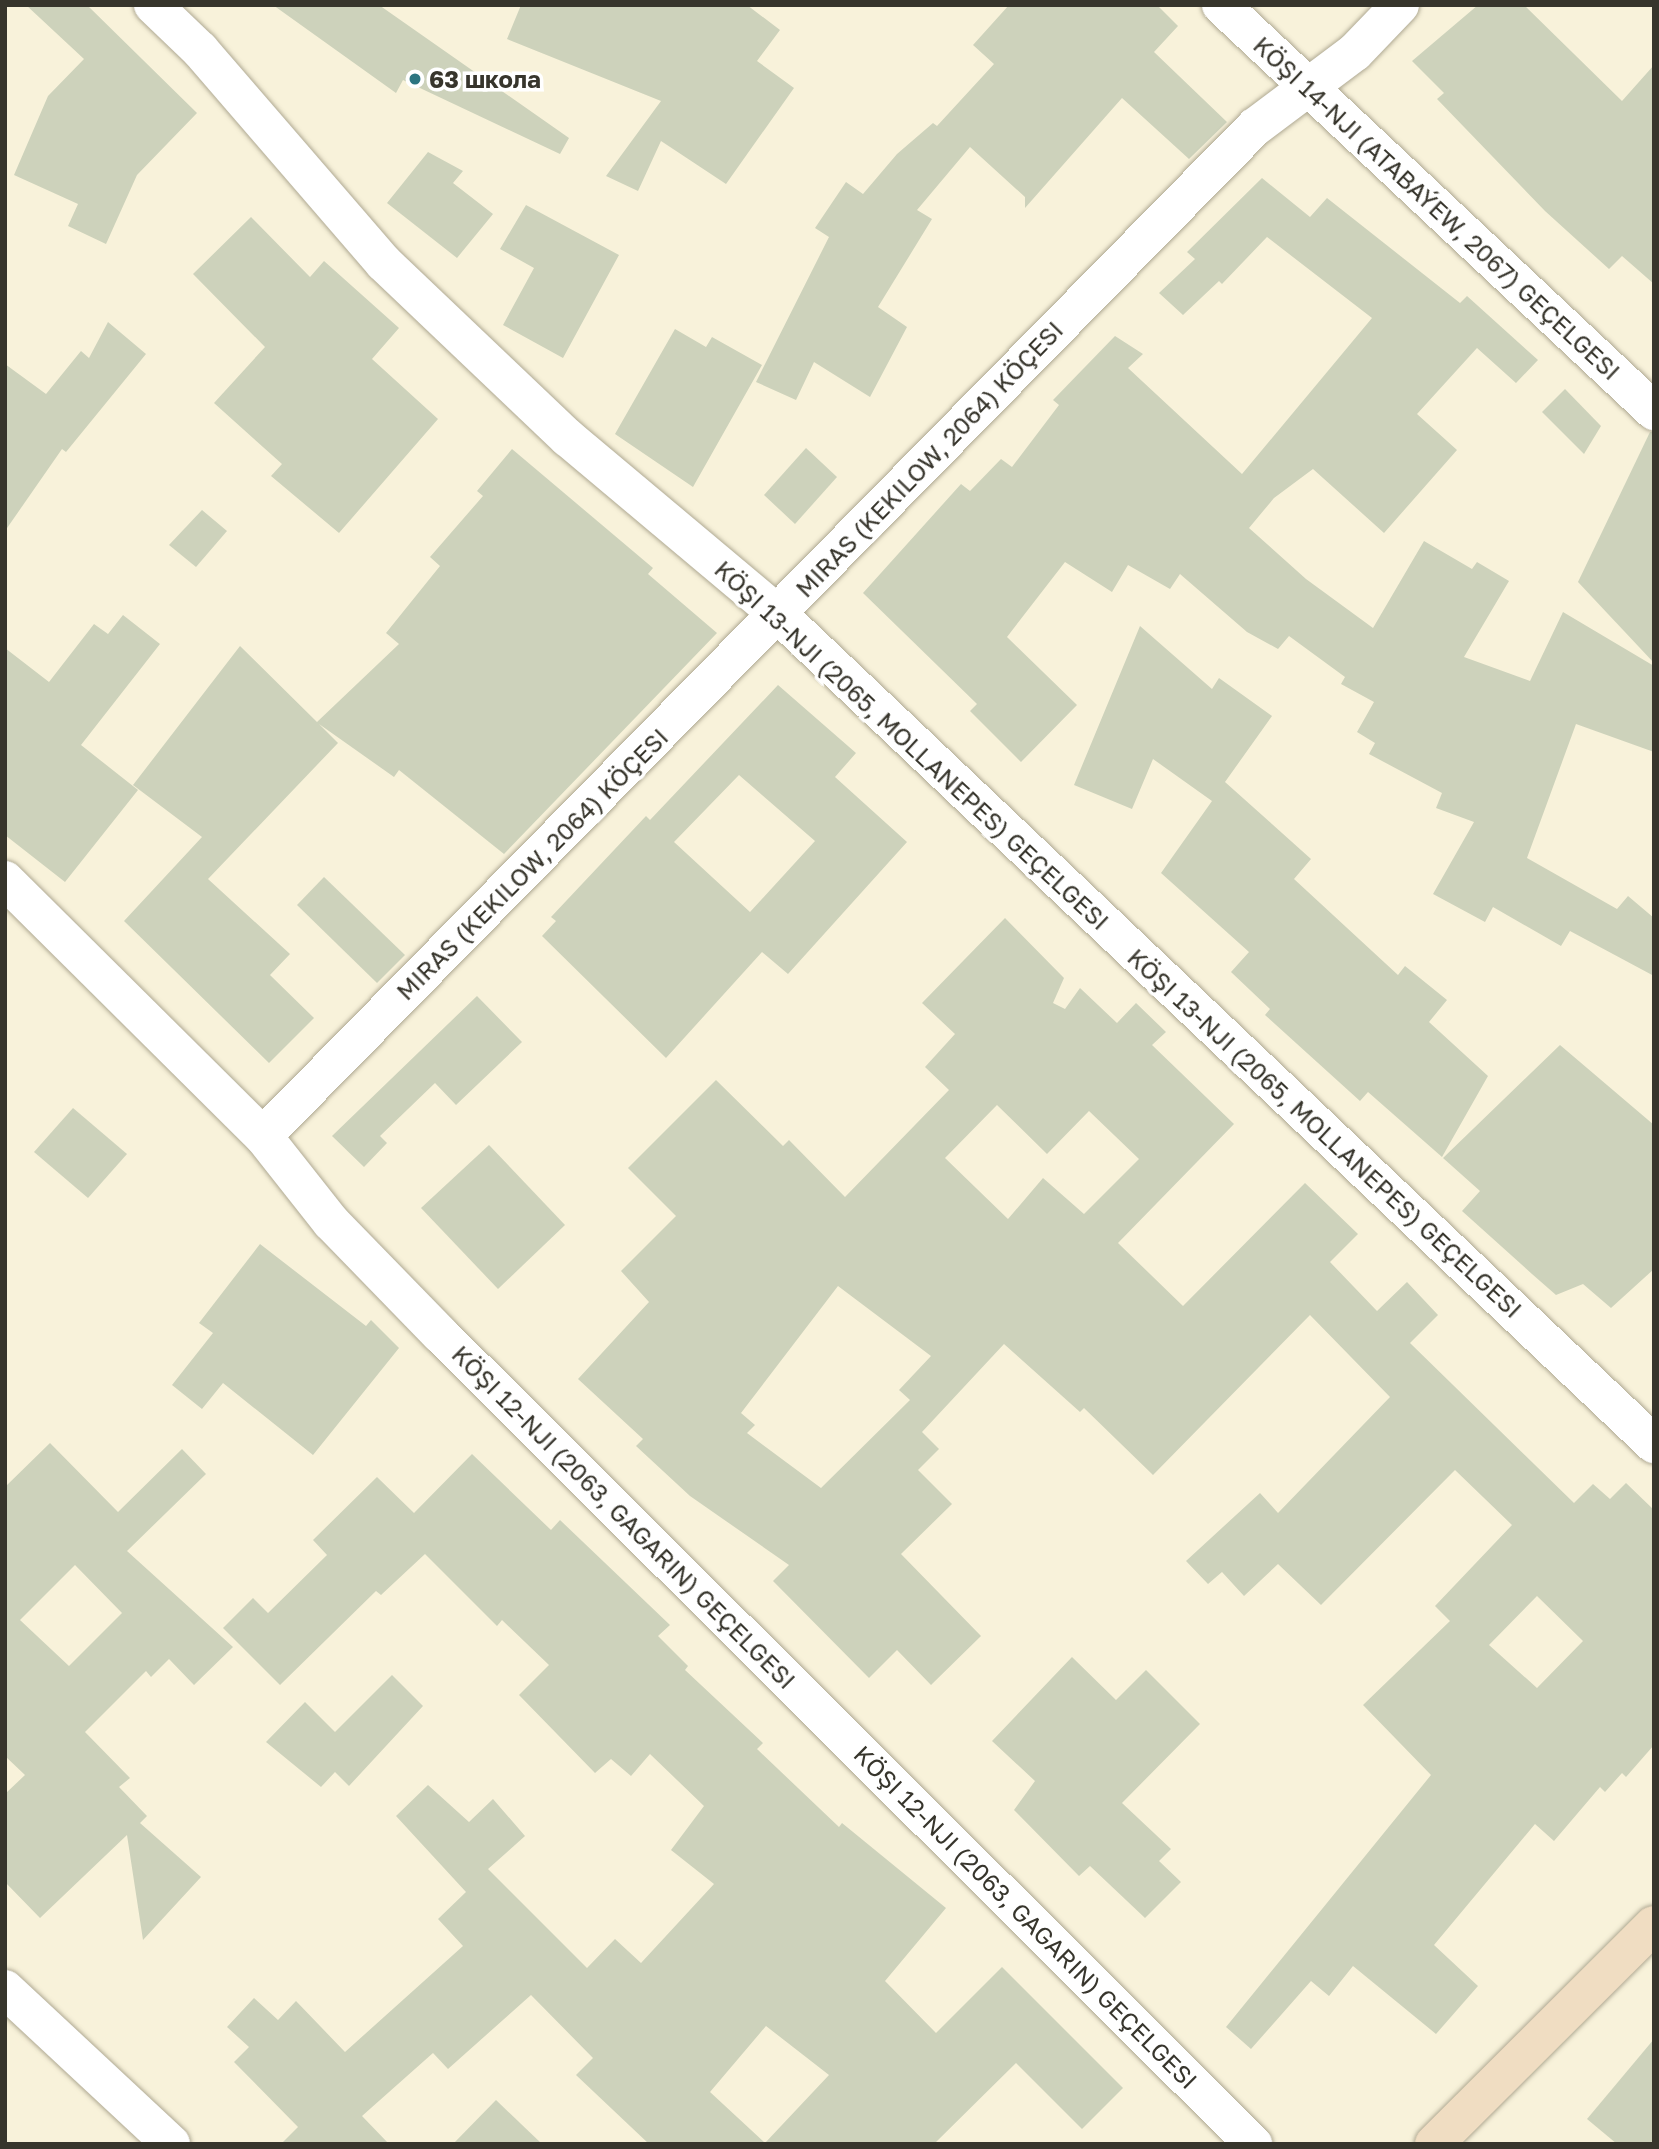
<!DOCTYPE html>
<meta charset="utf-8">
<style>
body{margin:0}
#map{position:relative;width:1659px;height:2149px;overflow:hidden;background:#f8f2da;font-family:"Golos Text",sans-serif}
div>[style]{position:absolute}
.building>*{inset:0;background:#cdd2bb}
.roads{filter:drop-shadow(0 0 2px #afa993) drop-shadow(0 0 2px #afa993)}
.minor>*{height:38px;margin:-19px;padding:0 19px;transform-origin:19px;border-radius:19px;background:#fff}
.secondary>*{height:38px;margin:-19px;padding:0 19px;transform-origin:19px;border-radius:19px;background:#f0ddc2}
.dots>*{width:19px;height:19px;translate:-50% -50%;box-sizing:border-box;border:4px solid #fff;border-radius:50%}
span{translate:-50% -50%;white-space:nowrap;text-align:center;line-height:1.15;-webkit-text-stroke:7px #fff;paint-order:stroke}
.poi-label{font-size:24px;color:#37352c;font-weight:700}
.left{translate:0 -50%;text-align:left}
.street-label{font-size:24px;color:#37352c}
.frame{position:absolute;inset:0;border:7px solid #37352c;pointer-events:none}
</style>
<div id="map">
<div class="building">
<div style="clip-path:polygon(26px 5px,87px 5px,197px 113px,137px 175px,106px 244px,68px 226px,78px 204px,14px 175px,48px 96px,84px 59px)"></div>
<div style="clip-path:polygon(273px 5px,379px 5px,569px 138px,560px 154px,403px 80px,396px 93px)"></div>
<div style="clip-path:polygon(521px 5px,747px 5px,780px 30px,757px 61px,794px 88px,726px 184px,661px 141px,638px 191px,606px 176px,661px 101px,507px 39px)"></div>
<div style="clip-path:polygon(1009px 5px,1157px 5px,1178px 26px,1154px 52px,1227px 122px,1189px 159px,1122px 98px,1025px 208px,1025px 197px,970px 147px,917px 210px,932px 219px,878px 307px,907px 327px,870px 397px,814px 362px,796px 400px,756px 382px,829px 237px,815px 228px,846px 182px,863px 194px,897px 154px,933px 123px,937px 126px,994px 64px,973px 45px)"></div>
<div style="clip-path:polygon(1478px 5px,1524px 5px,1622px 101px,1654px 65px,1654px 284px,1622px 256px,1609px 269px,1545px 211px,1437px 99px,1444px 93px,1412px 61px)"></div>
<div style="clip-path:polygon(428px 152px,463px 171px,453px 183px,493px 214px,457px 258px,387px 203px)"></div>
<div style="clip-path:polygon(1262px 178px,1310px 217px,1327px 198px,1460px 303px,1467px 296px,1538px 360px,1516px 383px,1477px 348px,1417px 414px,1457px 450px,1384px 533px,1313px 469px,1274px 498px,1249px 528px,1306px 579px,1373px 628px,1424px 541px,1472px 569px,1477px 562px,1509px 581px,1464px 657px,1530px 681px,1563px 612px,1654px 666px,1654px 752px,1576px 724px,1527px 858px,1617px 909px,1628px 896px,1654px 918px,1654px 976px,1570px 931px,1561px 946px,1493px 907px,1485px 922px,1433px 894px,1474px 822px,1436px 808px,1442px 793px,1369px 754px,1375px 743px,1357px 732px,1374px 702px,1341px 684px,1345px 677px,1289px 636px,1278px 649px,1247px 632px,1180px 574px,1170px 589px,1128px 565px,1112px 592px,1065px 562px,1007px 637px,1077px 705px,1021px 762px,970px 711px,977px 704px,863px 593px,961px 484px,970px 491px,1001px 459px,1012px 467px,1059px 405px,1053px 400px,1115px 336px,1143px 354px,1128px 368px,1242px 474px,1372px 318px,1267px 237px,1222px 284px,1219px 281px,1183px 315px,1159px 293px,1195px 259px,1187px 252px)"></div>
<div style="clip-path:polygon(526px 205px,619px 255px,563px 358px,503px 325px,534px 268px,500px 249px)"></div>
<div style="clip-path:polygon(251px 217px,310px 277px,324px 261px,399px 328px,372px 359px,438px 419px,339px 533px,271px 476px,282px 464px,214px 403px,265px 347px,193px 274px)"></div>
<div style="clip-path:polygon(108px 322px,146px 354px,66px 452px,62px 449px,5px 531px,5px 364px,46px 394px,81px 351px,89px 358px)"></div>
<div style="clip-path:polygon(675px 329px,706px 347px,712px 337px,762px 365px,693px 487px,615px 434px)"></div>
<div style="clip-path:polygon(1565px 389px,1601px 426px,1584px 454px,1542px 412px)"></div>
<div style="clip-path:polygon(1650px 432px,1654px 432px,1654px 663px,1578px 582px)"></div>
<div style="clip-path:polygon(806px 448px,837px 477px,795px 524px,764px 495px)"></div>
<div style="clip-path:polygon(512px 449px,653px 568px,648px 574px,717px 633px,504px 854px,399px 770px,394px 777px,319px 724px,338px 743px,208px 879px,290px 954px,270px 975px,314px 1018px,269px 1063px,124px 921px,202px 837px,133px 785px,240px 646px,317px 722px,399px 644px,386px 633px,440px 566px,430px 557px,483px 496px,477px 491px)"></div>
<div style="clip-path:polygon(202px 510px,227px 531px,196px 567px,169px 545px)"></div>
<div style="clip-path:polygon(123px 615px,160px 644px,81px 745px,138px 790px,65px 882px,5px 835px,5px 648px,49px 682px,94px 624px,108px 634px)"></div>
<div style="clip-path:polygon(1140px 626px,1212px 689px,1219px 678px,1272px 716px,1225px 782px,1311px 859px,1294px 879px,1398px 975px,1405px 966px,1447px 1000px,1429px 1022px,1488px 1076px,1442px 1157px,1368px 1092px,1360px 1101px,1265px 1015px,1270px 1009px,1231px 972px,1249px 952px,1161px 873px,1212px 801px,1153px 759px,1132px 809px,1074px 785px)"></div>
<div style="clip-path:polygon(evenodd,778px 685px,856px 753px,835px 777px,907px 842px,788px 974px,762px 952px,666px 1058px,542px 936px,556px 921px,551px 917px,646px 816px,650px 820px,778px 685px,739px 775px,815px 841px,750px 912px,674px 842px,739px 775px)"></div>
<div style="clip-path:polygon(324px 877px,405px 955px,377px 983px,297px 905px)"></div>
<div style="clip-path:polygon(evenodd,1005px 918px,1064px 978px,1053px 1003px,1065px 1009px,1080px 988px,1117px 1023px,1136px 1003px,1166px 1032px,1152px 1045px,1234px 1124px,1118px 1243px,1183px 1306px,1305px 1183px,1358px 1234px,1330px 1262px,1377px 1311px,1407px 1282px,1438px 1315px,1410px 1343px,1574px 1503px,1593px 1484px,1610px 1499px,1626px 1483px,1654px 1510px,1654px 1745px,1626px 1777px,1622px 1773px,1605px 1792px,1600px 1787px,1554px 1841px,1535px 1824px,1434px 1945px,1478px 1986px,1436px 2034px,1353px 1966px,1329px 1996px,1311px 1981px,1251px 2049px,1226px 2027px,1431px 1775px,1363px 1705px,1450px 1621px,1435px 1606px,1512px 1525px,1455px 1470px,1321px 1605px,1278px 1564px,1244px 1596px,1222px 1572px,1208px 1584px,1186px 1561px,1260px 1493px,1278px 1513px,1390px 1397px,1310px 1315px,1153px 1475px,1084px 1408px,1080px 1412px,1004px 1344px,922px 1432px,939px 1449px,918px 1470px,952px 1504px,901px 1554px,981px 1636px,931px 1685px,897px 1650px,869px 1678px,773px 1581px,789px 1565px,690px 1496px,636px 1446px,643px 1439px,578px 1379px,649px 1302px,621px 1271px,676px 1216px,628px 1168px,716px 1080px,783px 1146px,789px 1140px,845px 1197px,949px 1090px,925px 1067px,955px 1034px,922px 1003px,1005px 918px,997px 1105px,1047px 1154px,1089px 1111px,1139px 1159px,1084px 1214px,1043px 1178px,1008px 1219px,945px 1158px,997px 1105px,1005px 918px,838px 1286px,931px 1356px,899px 1390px,910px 1400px,821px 1488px,747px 1433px,755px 1425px,741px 1413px,838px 1286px,1005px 918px,1537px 1596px,1583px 1641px,1537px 1688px,1489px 1645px,1537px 1596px)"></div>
<div style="clip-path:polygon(477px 996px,522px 1042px,456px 1105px,435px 1083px,380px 1136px,387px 1143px,364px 1167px,332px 1136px)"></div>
<div style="clip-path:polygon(1560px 1045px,1654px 1125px,1654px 1269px,1611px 1308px,1583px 1284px,1556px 1295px,1532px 1274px,1462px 1211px,1480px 1191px,1443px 1158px)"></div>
<div style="clip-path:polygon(73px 1108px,127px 1154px,88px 1198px,34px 1152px)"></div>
<div style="clip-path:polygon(489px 1145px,565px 1225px,498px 1289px,421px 1208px)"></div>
<div style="clip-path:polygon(260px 1244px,366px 1326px,371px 1320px,399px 1348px,313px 1455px,223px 1383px,202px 1409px,172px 1385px,213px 1333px,199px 1323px)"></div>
<div style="clip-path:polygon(evenodd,50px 1443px,118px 1512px,182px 1449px,206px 1474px,127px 1551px,233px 1647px,194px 1685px,169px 1659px,151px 1677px,146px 1671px,85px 1732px,130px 1778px,119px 1787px,147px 1816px,140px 1823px,201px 1877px,143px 1940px,127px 1835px,40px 1918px,5px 1882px,5px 1794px,25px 1775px,5px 1756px,5px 1487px,50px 1443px,75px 1565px,122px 1613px,69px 1666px,20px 1620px,75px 1565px)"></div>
<div style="clip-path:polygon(evenodd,472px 1454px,551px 1530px,560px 1520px,670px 1625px,658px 1636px,688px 1666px,685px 1670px,763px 1743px,757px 1749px,839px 1827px,842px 1823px,946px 1908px,885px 1981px,936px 2033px,1002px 1967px,1123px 2088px,1082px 2129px,1016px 2063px,934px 2144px,649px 2144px,576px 2075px,593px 2058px,531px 1995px,448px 2069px,433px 2053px,362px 2116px,389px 2144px,281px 2144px,298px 2127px,234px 2062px,249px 2047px,227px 2027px,254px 1998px,278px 2020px,296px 2001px,345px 2052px,463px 1946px,438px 1919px,466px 1892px,396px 1816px,428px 1785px,469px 1822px,493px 1799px,525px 1836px,488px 1869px,587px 1968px,615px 1939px,641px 1963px,714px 1884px,671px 1850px,704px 1806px,650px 1754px,631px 1776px,611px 1759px,595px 1773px,519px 1695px,549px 1665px,502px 1620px,497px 1626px,425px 1554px,381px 1595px,376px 1591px,280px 1685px,223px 1628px,253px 1598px,268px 1613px,327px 1555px,313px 1540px,377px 1477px,414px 1513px,472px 1454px,766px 2026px,829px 2075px,765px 2143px,710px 2092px,766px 2026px)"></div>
<div style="clip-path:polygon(1072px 1657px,1116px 1700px,1146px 1670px,1200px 1724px,1122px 1803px,1171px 1849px,1159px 1861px,1181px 1882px,1145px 1918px,1090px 1866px,1079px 1876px,1014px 1810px,1035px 1781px,992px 1741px)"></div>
<div style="clip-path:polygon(392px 1675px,423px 1706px,349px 1786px,335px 1772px,321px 1787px,266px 1742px,305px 1702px,335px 1732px)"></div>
<div style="clip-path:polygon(1654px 2039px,1654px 2144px,1617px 2144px,1587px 2119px)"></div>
<div style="clip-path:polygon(496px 2100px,542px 2144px,453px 2144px)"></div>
</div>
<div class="roads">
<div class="minor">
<div style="left:153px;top:5px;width:65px;rotate:43.8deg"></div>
<div style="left:200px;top:50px;width:281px;rotate:49.2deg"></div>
<div style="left:384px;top:263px;width:254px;rotate:43.6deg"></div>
<div style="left:568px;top:438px;width:274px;rotate:40deg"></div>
<div style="left:778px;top:614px;width:1207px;rotate:43.46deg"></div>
<div style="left:1221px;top:5px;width:594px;rotate:43.16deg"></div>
<div style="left:5px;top:880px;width:363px;rotate:44.8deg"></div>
<div style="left:263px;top:1136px;width:110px;rotate:51.7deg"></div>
<div style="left:331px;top:1222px;width:156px;rotate:45.8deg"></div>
<div style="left:440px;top:1334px;width:1148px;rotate:44.89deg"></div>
<div style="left:263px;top:1136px;width:1415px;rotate:-45.49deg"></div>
<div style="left:1255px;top:127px;width:125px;rotate:-36.9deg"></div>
<div style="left:1355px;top:52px;width:65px;rotate:-46.2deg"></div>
<div style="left:5px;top:1989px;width:227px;rotate:43deg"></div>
</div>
<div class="secondary">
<div style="left:1434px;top:2144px;width:310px;rotate:-44.9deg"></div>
</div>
</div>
<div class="dots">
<div style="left:415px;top:79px;background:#2d7580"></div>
</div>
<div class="poi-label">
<span class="left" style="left:429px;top:79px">63 школа</span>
</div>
<div class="street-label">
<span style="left:1437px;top:208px;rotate:43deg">KÖŞI 14-NJI (ATABAÝEW, 2067) GEÇELGESI</span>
<span style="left:929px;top:459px;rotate:-46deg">MIRAS (KEKILOW, 2064) KÖÇESI</span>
<span style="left:912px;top:745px;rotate:43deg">KÖŞI 13-NJI (2065, MOLLANEPES) GEÇELGESI</span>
<span style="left:532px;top:864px;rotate:-45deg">MIRAS (KEKILOW, 2064) KÖÇESI</span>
<span style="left:1325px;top:1133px;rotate:43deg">KÖŞI 13-NJI (2065, MOLLANEPES) GEÇELGESI</span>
<span style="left:624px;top:1517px;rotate:45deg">KÖŞI 12-NJI (2063, GAGARIN) GEÇELGESI</span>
<span style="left:1026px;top:1917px;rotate:45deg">KÖŞI 12-NJI (2063, GAGARIN) GEÇELGESI</span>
</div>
<div class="frame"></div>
</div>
